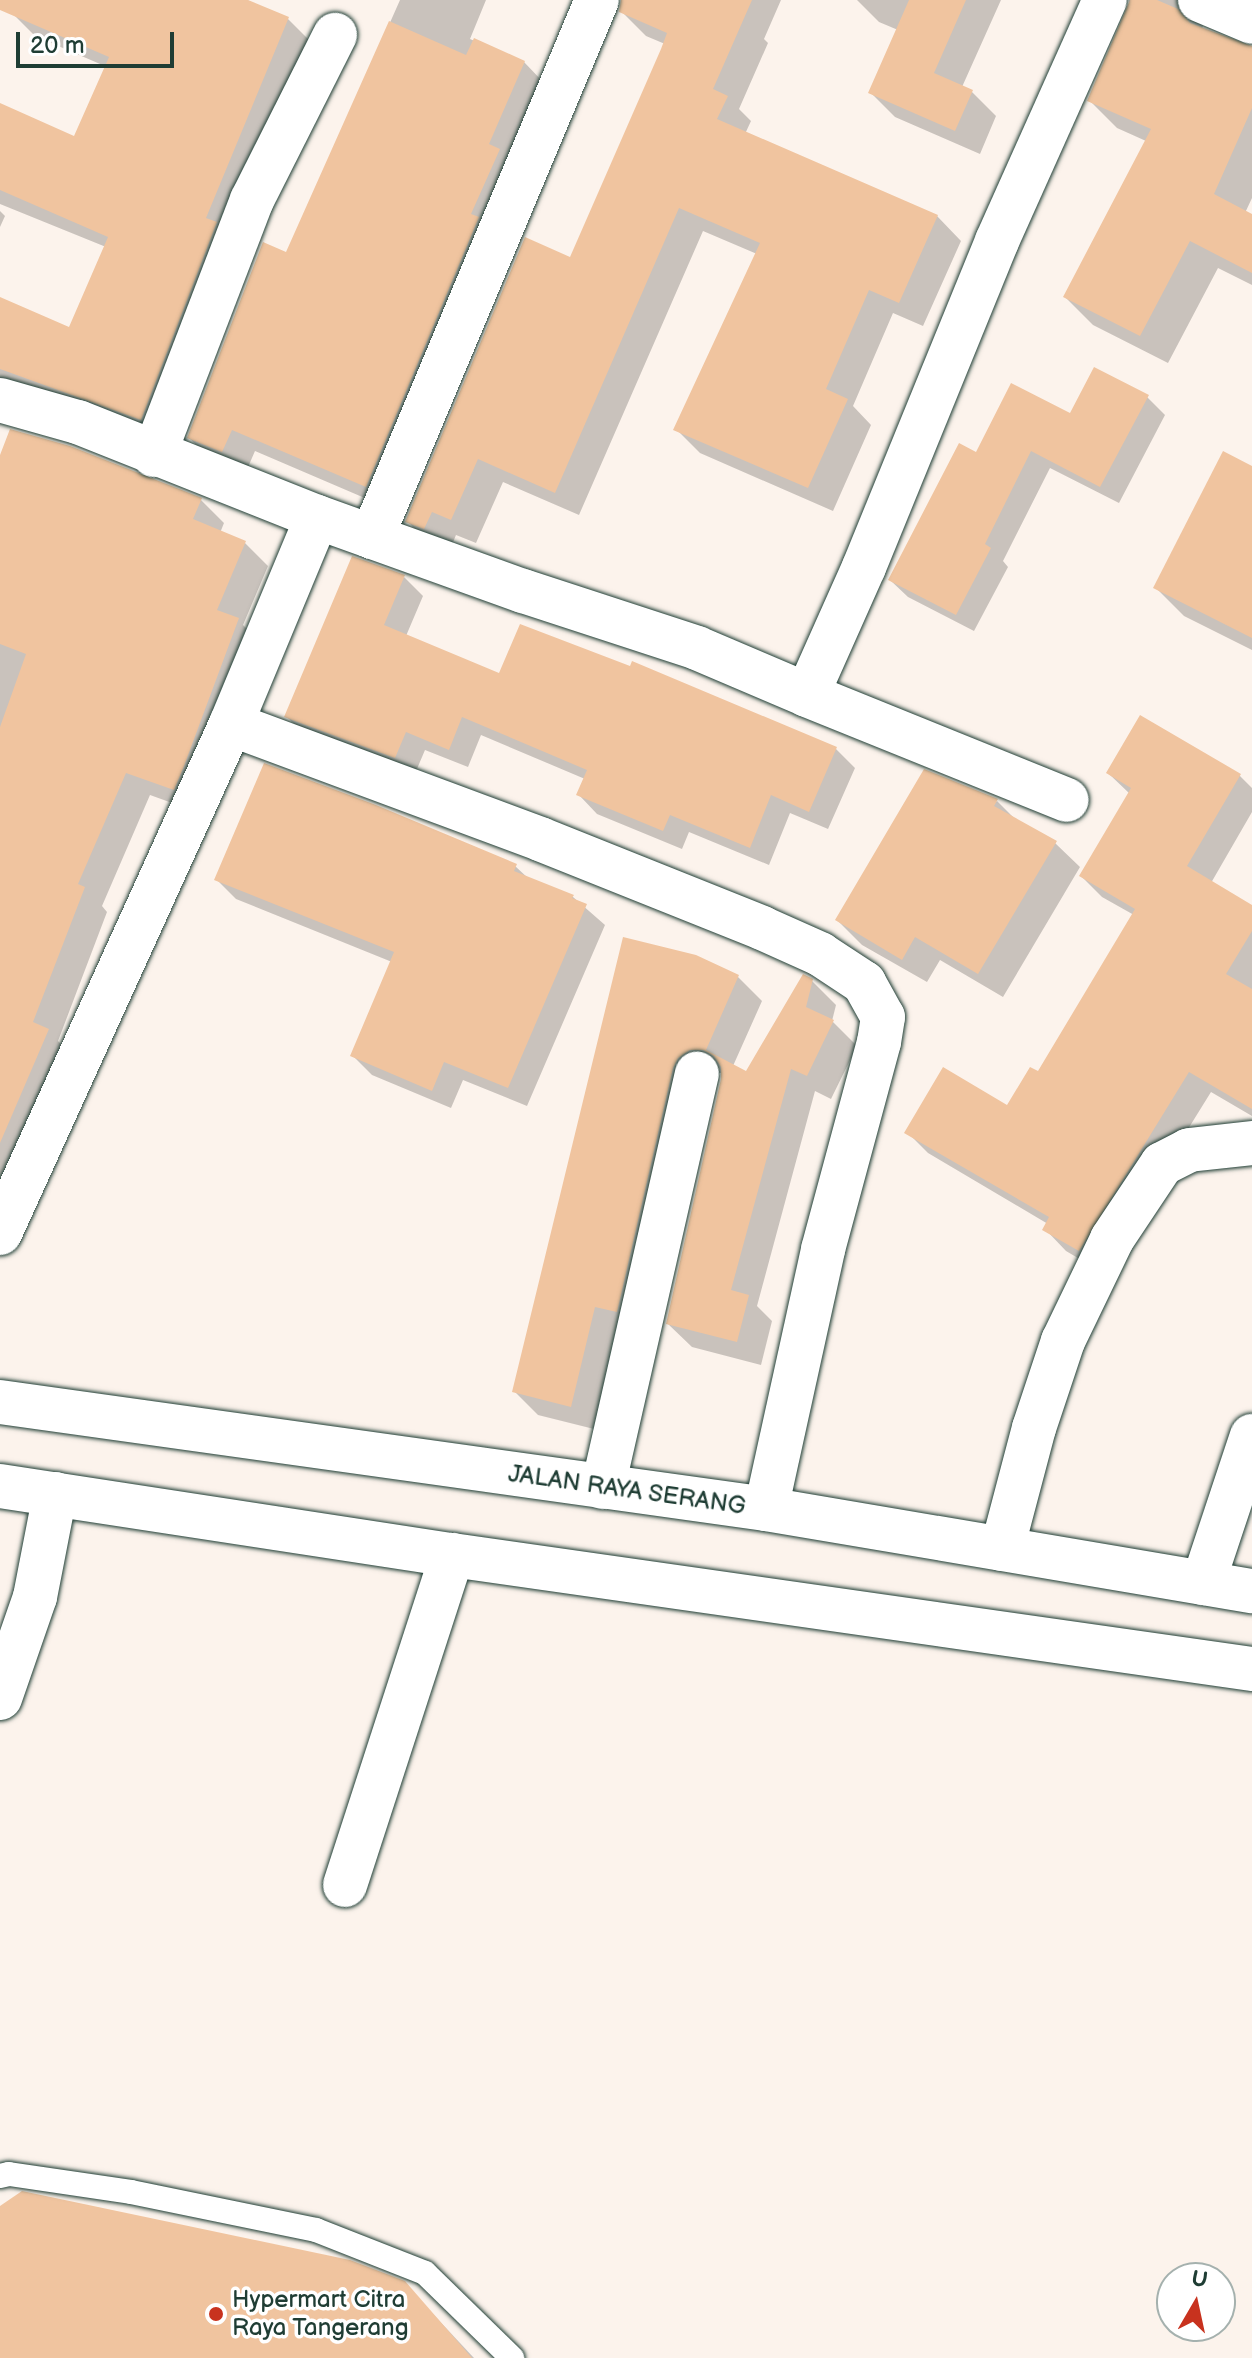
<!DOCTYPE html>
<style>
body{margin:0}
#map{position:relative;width:1252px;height:2358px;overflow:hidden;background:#fcf3ec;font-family:"Balsamiq Sans",sans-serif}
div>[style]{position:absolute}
.shadow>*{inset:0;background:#0003}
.building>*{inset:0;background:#f0c49f}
.roads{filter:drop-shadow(0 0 2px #1f3d34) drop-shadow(0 0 2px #1f3d34)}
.lane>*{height:24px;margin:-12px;padding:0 12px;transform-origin:12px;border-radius:12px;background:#fff}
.street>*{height:44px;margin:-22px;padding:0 22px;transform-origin:22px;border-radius:22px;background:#fff}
.highway>*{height:44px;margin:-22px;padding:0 22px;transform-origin:22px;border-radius:22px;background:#fff}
.dots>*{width:22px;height:22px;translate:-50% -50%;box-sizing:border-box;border:4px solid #fff;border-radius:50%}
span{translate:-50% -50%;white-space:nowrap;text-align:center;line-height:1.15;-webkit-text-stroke:7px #fff;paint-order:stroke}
.street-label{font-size:24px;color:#1f3d34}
.poi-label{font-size:24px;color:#1f3d34}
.left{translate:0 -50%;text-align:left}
.north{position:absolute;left:1156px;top:2262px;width:80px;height:80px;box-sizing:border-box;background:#fff;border:2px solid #a5b1ae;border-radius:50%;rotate:9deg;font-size:22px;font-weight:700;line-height:32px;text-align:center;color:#1f3d34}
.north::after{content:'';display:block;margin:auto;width:28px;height:36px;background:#c8321e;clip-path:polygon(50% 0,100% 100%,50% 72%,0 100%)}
.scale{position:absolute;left:16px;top:32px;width:158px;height:36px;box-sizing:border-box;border:4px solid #1f3d34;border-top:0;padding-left:10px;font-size:24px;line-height:28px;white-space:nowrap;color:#1f3d34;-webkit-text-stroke:6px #fff;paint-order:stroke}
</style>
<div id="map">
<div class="shadow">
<div style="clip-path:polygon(20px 0,247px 0,288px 19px,309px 40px,162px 440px,0 380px,0 299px,70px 330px,106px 247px,0 204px,0 106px,75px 139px,107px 67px,35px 36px,13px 14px)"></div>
<div style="clip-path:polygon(400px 0,486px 0,470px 39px,524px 62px,546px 85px,388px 508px,255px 451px,245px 474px,212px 460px,189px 438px,287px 255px)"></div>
<div style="clip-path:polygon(623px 0,781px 0,764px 39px,768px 43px,739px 109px,751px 121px,745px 134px,937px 216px,961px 241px,923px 326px,893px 313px,853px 406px,871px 425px,833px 511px,700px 453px,676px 429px,757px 254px,703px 231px,579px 515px,503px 482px,476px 543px,456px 535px,449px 552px,432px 546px,408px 522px,571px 259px,665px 44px,646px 36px,621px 11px)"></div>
<div style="clip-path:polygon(857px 0,1001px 0,962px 87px,972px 92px,996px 116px,980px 154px,895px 117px,871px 93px,898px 30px,879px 22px)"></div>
<div style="clip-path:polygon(1129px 0,1252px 0,1204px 19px,1202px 30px,1252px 48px,1252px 198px,1245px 213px,1252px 216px,1252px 285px,1218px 268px,1168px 363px,1093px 325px,1065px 297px,1146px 141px,1117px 128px,1090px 101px,1130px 11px)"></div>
<div style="clip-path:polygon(0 211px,5px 216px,0 227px)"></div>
<div style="clip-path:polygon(1147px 397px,1165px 415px,1119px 503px,1050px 468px,1003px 561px,1008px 567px,974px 631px,908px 597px,890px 580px,977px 455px,1071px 416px)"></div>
<div style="clip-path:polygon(69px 448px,201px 500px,224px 523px,220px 533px,245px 543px,268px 566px,243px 625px,261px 643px,197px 812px,150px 795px,102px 906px,107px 912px,58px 1041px,71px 1054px,0 1246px,0 460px)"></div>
<div style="clip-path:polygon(1252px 468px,1252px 650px,1184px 616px,1156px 588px)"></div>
<div style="clip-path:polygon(404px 577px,423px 596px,406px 636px,500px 676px,631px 668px,633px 663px,836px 749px,855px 768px,828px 829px,790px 813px,769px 865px,689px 832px,682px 849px,597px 814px,579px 795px,585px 779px,481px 735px,468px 767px,425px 750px,414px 776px,305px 735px,286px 716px)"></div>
<div style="clip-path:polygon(1108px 773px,1240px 776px,1252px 788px,1252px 812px,1211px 883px,1252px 907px,1252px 1116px,1211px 1092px,1100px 1271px,1066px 1251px,1045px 1229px,1048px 1224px,928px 1153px,907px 1132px,1008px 1107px,1039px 1074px,1134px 915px,1102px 897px,1081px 876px,1130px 794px)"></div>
<div style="clip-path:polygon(997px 801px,1017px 821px,1055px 843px,1080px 867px,1003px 997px,940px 960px,927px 982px,862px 945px,837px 920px)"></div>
<div style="clip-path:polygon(515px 866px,529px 879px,573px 897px,605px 925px,527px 1106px,463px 1080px,451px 1108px,372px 1075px,353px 1056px,392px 962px,236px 899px,217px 880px)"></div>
<div style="clip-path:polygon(624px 939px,738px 977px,762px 1001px,733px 1066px,747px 1073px,812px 981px,836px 1005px,832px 1021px,857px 1046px,831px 1099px,815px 1091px,757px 1306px,772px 1321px,761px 1365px,692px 1347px,668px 1324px,723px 1073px,715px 1073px,594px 1429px,538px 1415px,514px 1391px)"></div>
<div style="clip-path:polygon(0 2209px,404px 2283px,474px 2358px,0 2358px)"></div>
</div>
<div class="building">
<div style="clip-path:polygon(0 0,248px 0,289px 17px,206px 218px,217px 222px,141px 420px,0 369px,0 297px,69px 327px,108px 237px,0 190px,0 103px,74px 136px,109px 57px,0 10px)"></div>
<div style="clip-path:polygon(621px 0,752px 0,713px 89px,728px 96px,717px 119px,938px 215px,899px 303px,869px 290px,826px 389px,848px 399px,808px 488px,673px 430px,760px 243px,679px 208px,555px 493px,478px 459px,451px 520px,432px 512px,424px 529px,405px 522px,525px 237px,570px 257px,661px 49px,667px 33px,619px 12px)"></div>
<div style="clip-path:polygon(909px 0,966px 0,934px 73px,973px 90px,955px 131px,868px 93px)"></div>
<div style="clip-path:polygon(1130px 0,1157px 0,1178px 9px,1190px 23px,1252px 46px,1252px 108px,1214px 194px,1252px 214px,1252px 273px,1190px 241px,1140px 336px,1063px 297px,1151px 129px,1087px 101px)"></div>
<div style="clip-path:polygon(389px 21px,466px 55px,474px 38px,525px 61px,489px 144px,500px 149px,471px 214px,479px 217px,366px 487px,232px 430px,222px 452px,187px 438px,263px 242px,286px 252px)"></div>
<div style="clip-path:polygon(1094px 367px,1149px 395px,1100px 487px,1031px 451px,985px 544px,991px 548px,956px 615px,888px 580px,959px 443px,976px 452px,1011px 383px,1070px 413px)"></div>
<div style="clip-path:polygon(10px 429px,70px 446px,202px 498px,193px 519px,246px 541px,217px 610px,239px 618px,184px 766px,174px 790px,126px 773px,78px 884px,85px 887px,33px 1022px,49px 1029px,0 1143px,0 727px,26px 654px,0 644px,0 455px)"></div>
<div style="clip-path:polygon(1223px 451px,1252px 466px,1252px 638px,1153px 588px)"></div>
<div style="clip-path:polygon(352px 556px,405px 575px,384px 625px,499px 673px,520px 624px,630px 666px,632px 661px,837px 747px,809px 812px,771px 795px,750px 848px,670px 815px,663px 831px,576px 795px,587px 770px,462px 717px,449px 750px,406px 732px,395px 758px,284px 717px)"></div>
<div style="clip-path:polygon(1140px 715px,1241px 774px,1187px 866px,1252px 905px,1252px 931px,1226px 974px,1252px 989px,1252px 1109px,1189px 1072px,1079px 1251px,1042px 1230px,1049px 1217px,904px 1133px,943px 1067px,1007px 1105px,1030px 1067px,1038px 1071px,1135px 909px,1079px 876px,1131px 788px,1106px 773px)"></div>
<div style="clip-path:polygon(264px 763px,376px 805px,517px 864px,514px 871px,574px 895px,572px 898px,587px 904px,508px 1088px,444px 1062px,432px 1091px,350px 1056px,394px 952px,214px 880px)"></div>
<div style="clip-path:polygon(924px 769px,998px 799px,994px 806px,1057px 841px,978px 974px,915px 937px,902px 960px,835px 920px)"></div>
<div style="clip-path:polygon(623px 937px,696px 955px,739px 975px,706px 1050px,746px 1071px,803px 974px,813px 979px,806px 1007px,834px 1020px,807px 1076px,791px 1069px,731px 1290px,749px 1295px,737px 1342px,666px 1324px,721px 1079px,721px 1067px,714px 1056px,703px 1050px,690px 1050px,678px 1058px,673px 1068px,617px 1312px,595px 1307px,571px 1407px,512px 1392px)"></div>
<div style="clip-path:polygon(22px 2191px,350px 2260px,405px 2281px,472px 2358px,0 2358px,0 2206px)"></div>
</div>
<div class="roads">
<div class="lane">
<div style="left:0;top:2176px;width:9px;rotate:-13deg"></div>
<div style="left:9px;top:2174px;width:123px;rotate:8.4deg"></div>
<div style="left:131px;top:2192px;width:189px;rotate:11.6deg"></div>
<div style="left:316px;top:2230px;width:117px;rotate:21.5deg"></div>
<div style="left:425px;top:2273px;width:122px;rotate:44.3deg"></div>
</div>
<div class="street">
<div style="left:1200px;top:0;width:56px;rotate:22.9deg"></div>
<div style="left:0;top:400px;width:81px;rotate:15.8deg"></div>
<div style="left:78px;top:422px;width:257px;rotate:21.7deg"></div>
<div style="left:317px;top:517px;width:219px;rotate:19.8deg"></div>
<div style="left:523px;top:591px;width:183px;rotate:18.1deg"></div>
<div style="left:697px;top:648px;width:120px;rotate:23.1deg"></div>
<div style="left:807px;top:695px;width:140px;rotate:-66deg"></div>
<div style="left:864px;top:567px;width:352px;rotate:-67.8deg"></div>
<div style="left:997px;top:241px;width:264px;rotate:-65.9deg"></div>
<div style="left:154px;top:455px;width:273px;rotate:-69deg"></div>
<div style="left:252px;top:200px;width:185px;rotate:-63.3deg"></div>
<div style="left:372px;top:537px;width:582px;rotate:-67.27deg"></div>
<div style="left:807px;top:695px;width:280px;rotate:22deg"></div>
<div style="left:231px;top:724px;width:330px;rotate:20.4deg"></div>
<div style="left:540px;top:839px;width:239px;rotate:21.8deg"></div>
<div style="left:762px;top:928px;width:64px;rotate:24.1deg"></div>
<div style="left:820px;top:954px;width:53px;rotate:33.4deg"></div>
<div style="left:864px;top:983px;width:39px;rotate:61deg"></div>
<div style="left:883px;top:1017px;width:25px;rotate:99deg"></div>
<div style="left:879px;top:1042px;width:215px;rotate:105.1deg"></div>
<div style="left:823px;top:1250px;width:265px;rotate:102.4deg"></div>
<div style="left:0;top:1233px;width:559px;rotate:-65.59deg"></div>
<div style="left:231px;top:724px;width:224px;rotate:-67.4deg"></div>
<div style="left:603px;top:1487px;width:424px;rotate:-77.2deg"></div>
<div style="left:1002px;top:1549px;width:125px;rotate:-75.2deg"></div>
<div style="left:1034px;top:1428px;width:92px;rotate:-71.6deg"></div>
<div style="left:1063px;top:1341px;width:113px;rotate:-64.3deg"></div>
<div style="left:1112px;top:1239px;width:90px;rotate:-56.3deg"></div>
<div style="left:1162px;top:1164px;width:30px;rotate:-27deg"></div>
<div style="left:1189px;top:1150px;width:63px;rotate:-6.3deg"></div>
<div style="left:1203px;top:1583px;width:155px;rotate:-71.6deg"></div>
<div style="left:0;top:1698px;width:107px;rotate:-70.9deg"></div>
<div style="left:35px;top:1597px;width:105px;rotate:-79deg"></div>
<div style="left:345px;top:1885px;width:347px;rotate:-72deg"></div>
</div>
<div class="highway">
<div style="left:0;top:1402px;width:773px;rotate:7.95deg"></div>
<div style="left:766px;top:1509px;width:493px;rotate:9.6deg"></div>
<div style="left:0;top:1486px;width:457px;rotate:8.7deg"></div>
<div style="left:452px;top:1555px;width:808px;rotate:8.11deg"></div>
</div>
</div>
<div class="dots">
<div style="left:216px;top:2314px;background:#c8321e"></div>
</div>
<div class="street-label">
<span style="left:627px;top:1490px;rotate:8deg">JALAN RAYA SERANG</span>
</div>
<div class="poi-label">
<span class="left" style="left:232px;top:2314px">Hypermart Citra<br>Raya Tangerang</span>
</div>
<div class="north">U</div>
<div class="scale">20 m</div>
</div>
